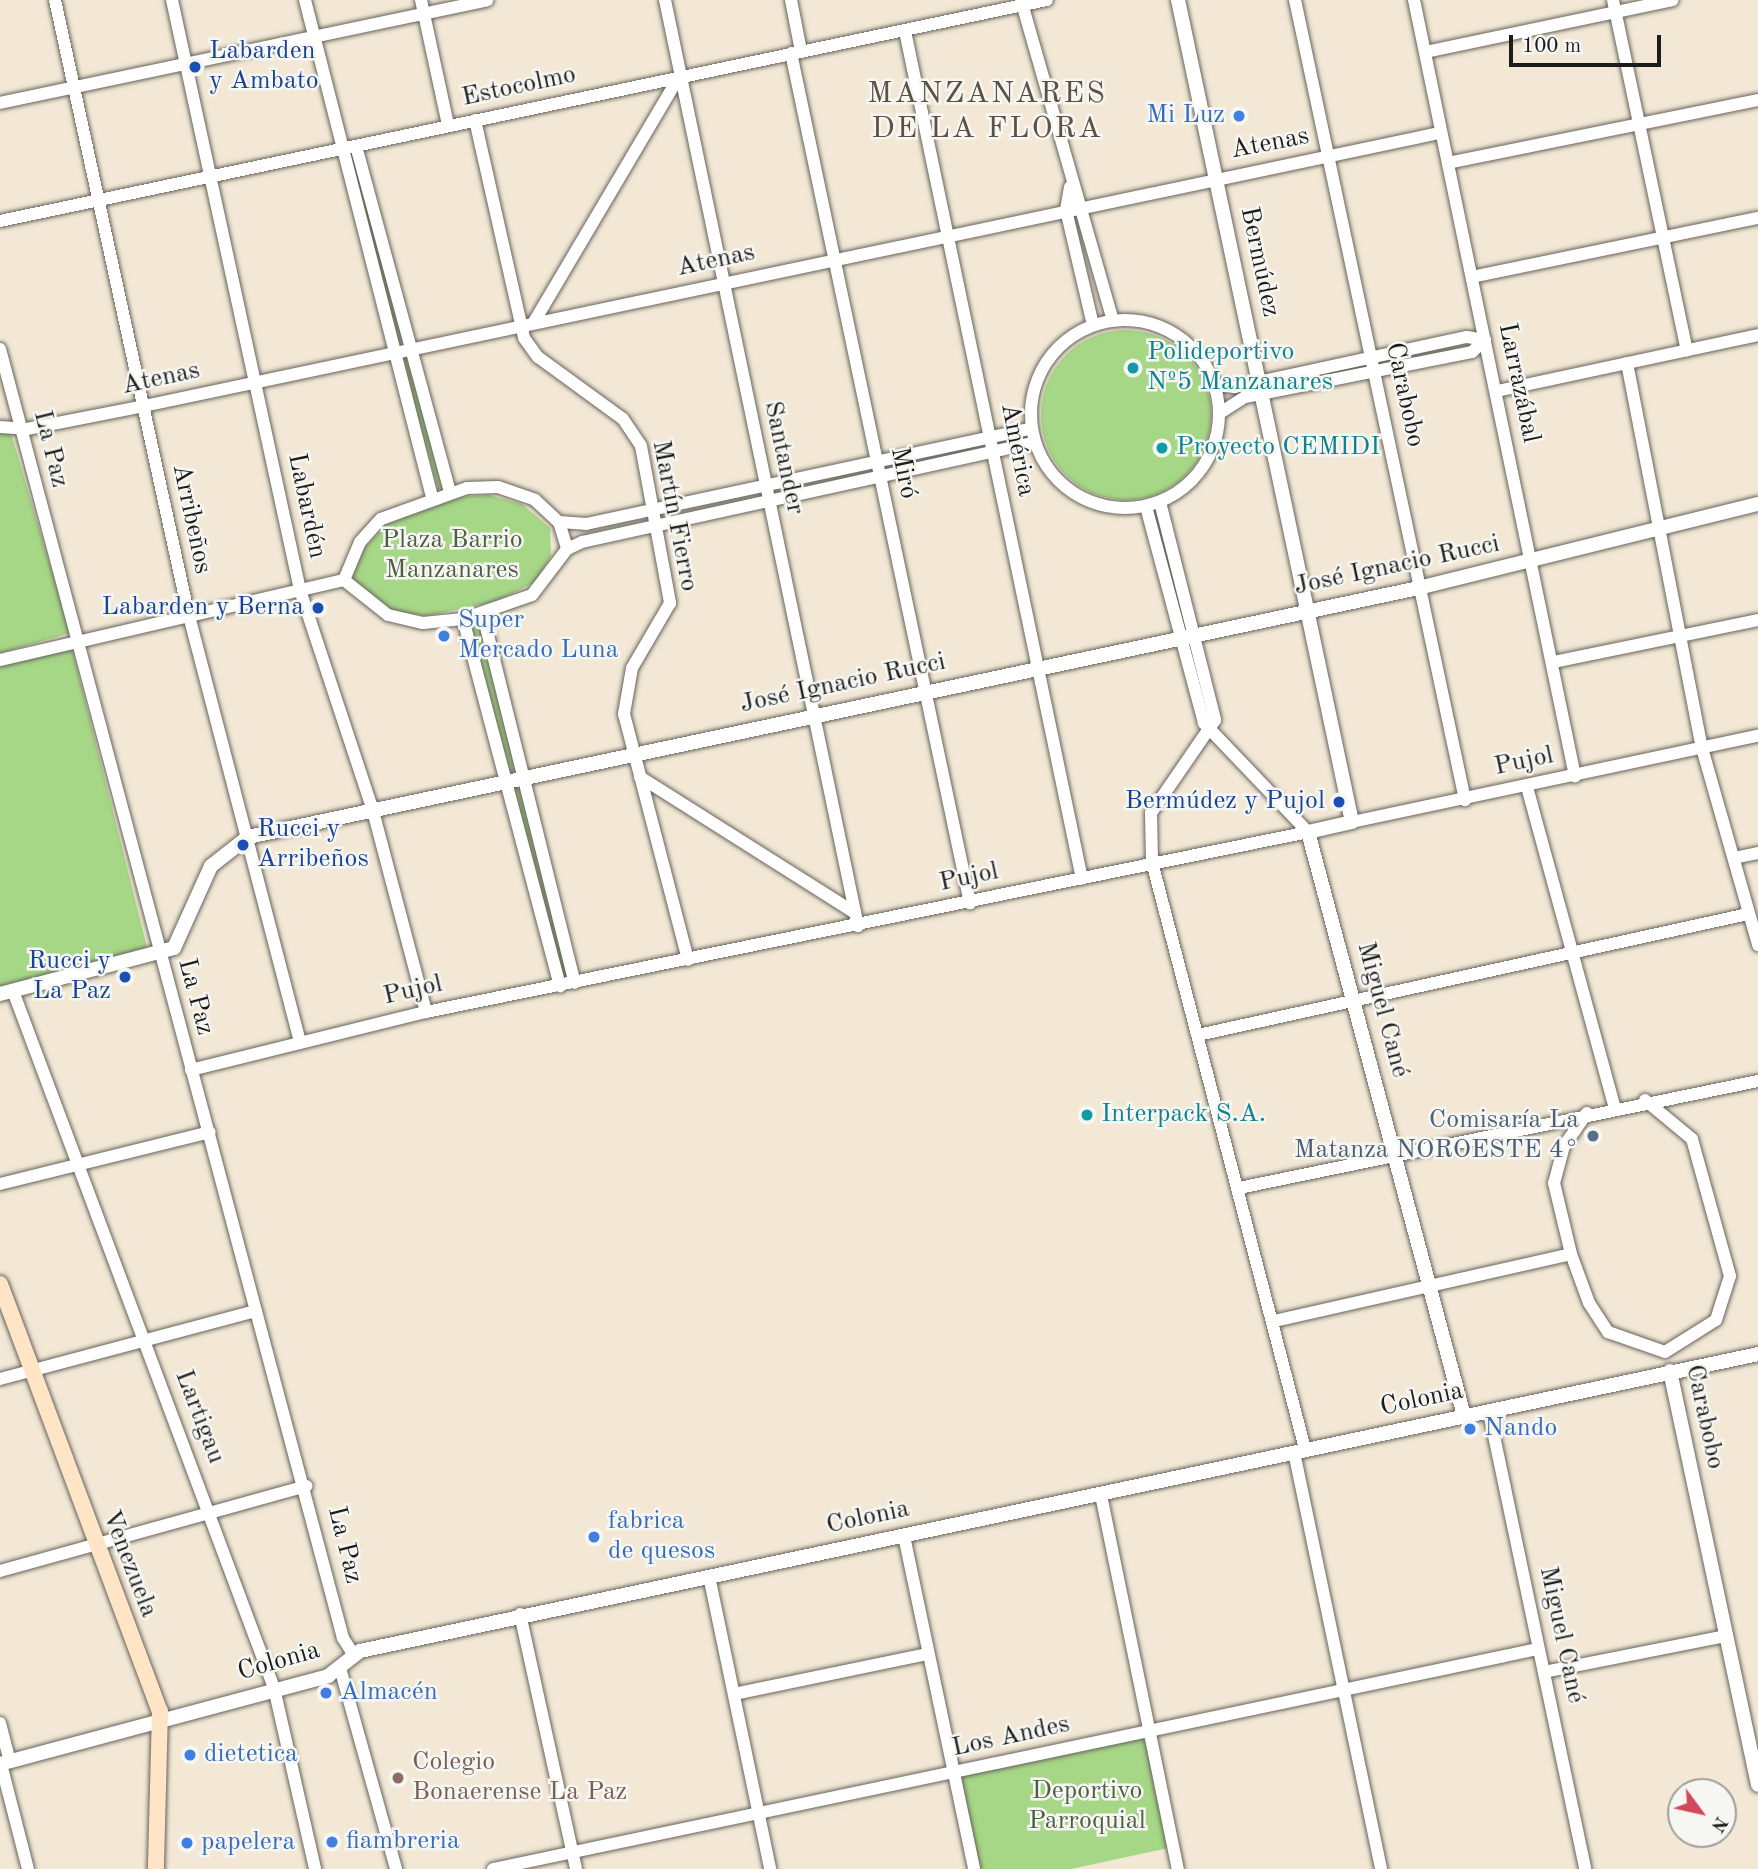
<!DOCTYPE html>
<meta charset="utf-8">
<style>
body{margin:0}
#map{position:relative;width:1758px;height:1869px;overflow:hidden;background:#f2e8d5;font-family:"Old Standard TT",serif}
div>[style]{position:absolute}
.green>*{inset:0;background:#a6d786}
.round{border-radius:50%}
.roads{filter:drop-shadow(0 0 2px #67635d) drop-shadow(0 0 2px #67635d)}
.minor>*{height:12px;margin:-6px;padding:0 6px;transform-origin:6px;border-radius:6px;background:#fff}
.minor>.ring{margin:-6px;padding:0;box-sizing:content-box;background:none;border:12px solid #fff;border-radius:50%}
.tertiary>*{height:14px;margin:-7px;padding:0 7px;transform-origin:7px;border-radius:7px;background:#fff}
.secondary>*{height:16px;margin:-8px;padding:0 8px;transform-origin:8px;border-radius:8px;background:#ffe4c6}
.dots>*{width:19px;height:19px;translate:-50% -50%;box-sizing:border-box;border:4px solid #f6f6f2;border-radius:50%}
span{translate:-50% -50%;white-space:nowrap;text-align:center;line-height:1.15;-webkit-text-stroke:5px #f6f6f2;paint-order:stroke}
.transit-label{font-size:26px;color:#164399}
.left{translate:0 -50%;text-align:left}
.right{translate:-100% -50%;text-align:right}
.street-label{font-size:26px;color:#1c1c1c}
.shop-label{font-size:26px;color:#366cbe}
.culture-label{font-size:26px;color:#0d838f}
.park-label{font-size:26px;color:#4c5d41}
.service-label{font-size:26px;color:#4e5e75}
.education-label{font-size:26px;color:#785e54}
.quarter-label{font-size:30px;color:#5f5046;letter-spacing:2px}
.north{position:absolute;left:1667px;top:1778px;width:70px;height:70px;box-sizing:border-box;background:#f6f6f2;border:2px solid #9f9f9c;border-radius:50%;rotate:123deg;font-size:19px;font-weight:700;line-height:28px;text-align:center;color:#1c1c1c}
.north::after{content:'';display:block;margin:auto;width:24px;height:32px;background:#d1495b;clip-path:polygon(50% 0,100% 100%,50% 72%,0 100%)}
.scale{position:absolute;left:1509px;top:35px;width:152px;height:32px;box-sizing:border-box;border:4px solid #1c1c1c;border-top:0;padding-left:9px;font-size:21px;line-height:24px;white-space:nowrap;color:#1c1c1c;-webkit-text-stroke:5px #f6f6f2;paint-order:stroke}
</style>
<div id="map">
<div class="green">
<div style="clip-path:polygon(348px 162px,354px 163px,404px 341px,397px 343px)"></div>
<div class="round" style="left:1041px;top:330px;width:170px;height:170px"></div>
<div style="clip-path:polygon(407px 351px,445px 487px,438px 489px,400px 353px)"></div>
<div style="clip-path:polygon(0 432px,11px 433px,70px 633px,0 653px)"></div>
<div style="clip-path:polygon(489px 495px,522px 504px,550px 528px,551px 556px,535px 582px,497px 601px,426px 616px,388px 610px,353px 583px,354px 560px,386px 525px,453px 497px)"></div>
<div style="clip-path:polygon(480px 619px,519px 770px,507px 773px,469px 622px)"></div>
<div style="clip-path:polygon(65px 647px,73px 652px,148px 951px,0 986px,0 667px)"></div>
<div style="clip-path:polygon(520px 784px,571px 978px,563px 981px,512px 786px)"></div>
<div style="clip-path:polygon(1150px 1735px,1173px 1847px,1071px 1869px,976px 1869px,957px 1776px)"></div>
</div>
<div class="roads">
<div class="minor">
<div style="left:55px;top:0;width:626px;rotate:77.74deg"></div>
<div style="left:188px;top:612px;width:445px;rotate:75.4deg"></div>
<div style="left:172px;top:0;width:604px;rotate:77.76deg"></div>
<div style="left:300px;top:590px;width:233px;rotate:71.7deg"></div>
<div style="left:373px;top:811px;width:208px;rotate:75.2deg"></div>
<div style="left:305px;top:0;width:513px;rotate:75.67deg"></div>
<div style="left:421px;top:0;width:128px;rotate:77.8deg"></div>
<div style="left:665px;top:0;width:946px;rotate:78.23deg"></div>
<div style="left:791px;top:0;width:52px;rotate:78.9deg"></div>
<div style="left:1021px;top:0;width:333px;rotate:74deg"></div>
<div style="left:1295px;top:0;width:818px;rotate:78deg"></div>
<div style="left:1414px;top:0;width:793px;rotate:78.28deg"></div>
<div style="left:1613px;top:0;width:358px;rotate:78.1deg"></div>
<div style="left:905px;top:31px;width:866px;rotate:78.21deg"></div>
<div style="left:1426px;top:52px;width:252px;rotate:-11.9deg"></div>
<div style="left:791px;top:53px;width:869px;rotate:78.11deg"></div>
<div style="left:0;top:103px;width:498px;rotate:-11.9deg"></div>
<div style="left:475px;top:120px;width:223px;rotate:77.3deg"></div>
<div style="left:524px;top:338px;width:24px;rotate:54deg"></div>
<div style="left:538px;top:357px;width:105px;rotate:36.1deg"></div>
<div style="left:623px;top:419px;width:32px;rotate:56deg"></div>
<div style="left:641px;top:446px;width:160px;rotate:79.5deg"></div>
<div style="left:670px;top:603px;width:75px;rotate:120.3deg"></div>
<div style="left:632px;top:668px;width:47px;rotate:99.9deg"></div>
<div style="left:624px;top:714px;width:254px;rotate:75.4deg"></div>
<div style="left:356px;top:146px;width:358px;rotate:74.8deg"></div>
<div style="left:1448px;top:163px;width:316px;rotate:-11.5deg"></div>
<div style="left:1070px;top:187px;width:23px;rotate:100deg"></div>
<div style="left:1066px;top:210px;width:118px;rotate:76.8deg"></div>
<div style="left:0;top:221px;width:1070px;rotate:-11.92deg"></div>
<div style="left:1472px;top:277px;width:292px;rotate:-11.7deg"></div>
<div class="ring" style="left:1031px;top:320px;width:176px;height:176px"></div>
<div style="left:534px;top:322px;width:285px;rotate:-59.4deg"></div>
<div style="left:0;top:349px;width:1334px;rotate:75.1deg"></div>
<div style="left:343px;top:1638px;width:19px;rotate:58deg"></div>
<div style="left:1627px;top:363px;width:392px;rotate:79deg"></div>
<div style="left:1702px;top:748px;width:205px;rotate:74.1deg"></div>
<div style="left:1215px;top:385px;width:20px;rotate:6deg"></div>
<div style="left:1235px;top:387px;width:237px;rotate:-12.2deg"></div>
<div style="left:1467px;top:337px;width:18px;rotate:9deg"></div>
<div style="left:1497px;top:391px;width:267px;rotate:-12.1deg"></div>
<div style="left:1220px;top:413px;width:30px;rotate:-33deg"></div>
<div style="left:1245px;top:397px;width:231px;rotate:-11.2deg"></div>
<div style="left:1472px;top:352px;width:18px;rotate:-43deg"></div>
<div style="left:0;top:427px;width:27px;rotate:4deg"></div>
<div style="left:27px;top:429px;width:119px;rotate:-11.1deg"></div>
<div style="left:144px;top:406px;width:1324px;rotate:-11.9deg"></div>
<div style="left:1160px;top:502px;width:225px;rotate:75.8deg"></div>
<div style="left:1215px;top:720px;width:113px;rotate:124.5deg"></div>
<div style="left:1151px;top:813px;width:49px;rotate:88.8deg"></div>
<div style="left:1152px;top:862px;width:607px;rotate:75.39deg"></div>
<div style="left:559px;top:522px;width:27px;rotate:4deg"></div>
<div style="left:586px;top:524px;width:456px;rotate:-12.1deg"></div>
<div style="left:344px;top:580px;width:56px;rotate:38.5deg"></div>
<div style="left:388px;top:615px;width:36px;rotate:13deg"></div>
<div style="left:423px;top:623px;width:40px;rotate:-5.7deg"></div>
<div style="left:463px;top:619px;width:73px;rotate:-19.2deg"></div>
<div style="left:532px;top:595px;width:58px;rotate:-52.7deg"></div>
<div style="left:567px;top:549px;width:17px;rotate:-25deg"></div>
<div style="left:582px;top:542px;width:464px;rotate:-12.4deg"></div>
<div style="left:344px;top:580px;width:41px;rotate:-67.2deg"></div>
<div style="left:360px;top:542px;width:31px;rotate:-48deg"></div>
<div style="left:381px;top:519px;width:91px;rotate:-19.8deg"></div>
<div style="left:467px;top:488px;width:31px;rotate:-2deg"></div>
<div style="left:498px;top:487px;width:39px;rotate:19deg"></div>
<div style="left:535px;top:500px;width:33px;rotate:43deg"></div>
<div style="left:559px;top:522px;width:28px;rotate:73deg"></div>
<div style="left:483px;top:615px;width:379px;rotate:76deg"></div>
<div style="left:463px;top:619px;width:380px;rotate:75.2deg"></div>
<div style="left:0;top:660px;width:353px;rotate:-13.1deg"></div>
<div style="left:1554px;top:662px;width:208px;rotate:-11.6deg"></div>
<div style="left:640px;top:777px;width:254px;rotate:32.3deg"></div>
<div style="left:1527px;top:787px;width:331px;rotate:74.7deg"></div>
<div style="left:1352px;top:822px;width:415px;rotate:-12deg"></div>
<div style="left:1734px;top:858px;width:25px;rotate:-12deg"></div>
<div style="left:13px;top:991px;width:744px;rotate:69.47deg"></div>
<div style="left:274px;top:1688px;width:186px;rotate:77.2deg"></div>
<div style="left:1198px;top:1035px;width:563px;rotate:-12.41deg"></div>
<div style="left:191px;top:1070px;width:242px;rotate:-13.9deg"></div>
<div style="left:426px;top:1012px;width:900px;rotate:-11.53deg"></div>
<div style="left:1308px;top:832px;width:151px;rotate:-133.7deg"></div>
<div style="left:1204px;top:723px;width:224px;rotate:-105deg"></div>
<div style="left:1645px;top:1100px;width:61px;rotate:39.7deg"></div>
<div style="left:1692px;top:1139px;width:142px;rotate:74.5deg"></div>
<div style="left:1730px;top:1276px;width:46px;rotate:107.7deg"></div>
<div style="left:1716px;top:1320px;width:60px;rotate:147.9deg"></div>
<div style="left:1587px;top:1113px;width:40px;rotate:124.9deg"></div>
<div style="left:1564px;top:1146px;width:38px;rotate:105deg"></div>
<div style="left:1554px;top:1183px;width:73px;rotate:76.5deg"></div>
<div style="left:1571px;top:1254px;width:52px;rotate:69.8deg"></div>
<div style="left:1589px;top:1303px;width:35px;rotate:57deg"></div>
<div style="left:1608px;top:1332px;width:60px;rotate:19.3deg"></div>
<div style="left:0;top:1184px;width:216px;rotate:-13.9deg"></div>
<div style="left:1239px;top:1188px;width:530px;rotate:-11.65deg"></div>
<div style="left:1274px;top:1321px;width:304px;rotate:-12.7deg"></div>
<div style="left:0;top:1379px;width:265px;rotate:-14.9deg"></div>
<div style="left:1489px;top:1412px;width:467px;rotate:78.1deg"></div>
<div style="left:1294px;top:1452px;width:426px;rotate:78.2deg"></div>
<div style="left:1101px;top:1495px;width:382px;rotate:78.4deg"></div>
<div style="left:904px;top:1536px;width:340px;rotate:78.1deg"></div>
<div style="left:0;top:1571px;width:318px;rotate:-15.5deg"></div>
<div style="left:709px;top:1576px;width:299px;rotate:78.2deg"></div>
<div style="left:520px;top:1614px;width:261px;rotate:77.6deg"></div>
<div style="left:340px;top:1668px;width:209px;rotate:74.4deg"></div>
<div style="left:1544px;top:1672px;width:185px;rotate:-11.2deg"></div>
<div style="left:734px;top:1694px;width:198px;rotate:-11.7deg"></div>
<div style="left:0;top:1723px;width:40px;rotate:75.6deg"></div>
<div style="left:1px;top:1764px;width:108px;rotate:75.6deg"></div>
<div style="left:493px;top:1869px;width:1068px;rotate:-11.89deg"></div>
</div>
<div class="tertiary">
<div style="left:1178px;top:0;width:840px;rotate:78.05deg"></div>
<div style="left:1352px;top:822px;width:45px;rotate:167.2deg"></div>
<div style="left:1308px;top:832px;width:604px;rotate:75.04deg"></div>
<div style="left:0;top:994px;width:180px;rotate:-14.8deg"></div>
<div style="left:174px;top:948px;width:90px;rotate:-65.7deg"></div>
<div style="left:211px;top:866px;width:47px;rotate:-38.1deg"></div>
<div style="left:248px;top:837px;width:1196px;rotate:-12.01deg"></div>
<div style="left:1418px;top:588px;width:350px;rotate:-13.9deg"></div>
<div style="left:1670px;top:1371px;width:423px;rotate:78deg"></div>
<div style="left:0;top:1764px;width:340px;rotate:-15deg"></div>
<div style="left:328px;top:1676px;width:41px;rotate:-38deg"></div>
<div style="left:360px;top:1651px;width:1429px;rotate:-11.99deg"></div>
</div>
<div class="secondary">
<div style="left:0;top:1284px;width:456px;rotate:69.5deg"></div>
<div style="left:160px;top:1711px;width:158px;rotate:91.5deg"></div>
</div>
</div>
<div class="dots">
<div style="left:195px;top:67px;background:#1a4fb4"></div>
<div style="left:1239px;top:116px;background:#3f7fe0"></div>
<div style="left:1133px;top:368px;background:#0f9aa8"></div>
<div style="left:1162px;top:448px;background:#0f9aa8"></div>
<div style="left:318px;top:608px;background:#1a4fb4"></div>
<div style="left:444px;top:636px;background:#3f7fe0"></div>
<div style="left:1339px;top:802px;background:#1a4fb4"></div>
<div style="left:243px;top:845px;background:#1a4fb4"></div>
<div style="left:125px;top:977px;background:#1a4fb4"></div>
<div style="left:1087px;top:1115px;background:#0f9aa8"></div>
<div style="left:1593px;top:1136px;background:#5c6f8a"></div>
<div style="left:1470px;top:1429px;background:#3f7fe0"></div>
<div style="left:594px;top:1537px;background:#3f7fe0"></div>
<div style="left:326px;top:1693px;background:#3f7fe0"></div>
<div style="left:190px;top:1755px;background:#3f7fe0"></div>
<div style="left:398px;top:1778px;background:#8d6e63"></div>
<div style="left:332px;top:1842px;background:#3f7fe0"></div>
<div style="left:187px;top:1843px;background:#3f7fe0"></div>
</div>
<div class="transit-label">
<span class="left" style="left:209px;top:67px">Labarden<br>y Ambato</span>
<span class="right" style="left:304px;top:608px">Labarden y Berna</span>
<span class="right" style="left:1325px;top:802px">Bermúdez y Pujol</span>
<span class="left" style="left:257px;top:845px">Rucci y<br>Arribeños</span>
<span class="right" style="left:111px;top:977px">Rucci y<br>La Paz</span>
</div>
<div class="street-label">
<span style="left:519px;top:87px;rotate:-12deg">Estocolmo</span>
<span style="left:1270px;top:144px;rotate:-11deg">Atenas</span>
<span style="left:716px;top:261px;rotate:-12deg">Atenas</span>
<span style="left:1259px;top:262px;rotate:78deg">Bermúdez</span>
<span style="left:161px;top:379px;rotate:-12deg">Atenas</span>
<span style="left:1518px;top:383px;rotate:78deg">Larrazábal</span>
<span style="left:1404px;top:395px;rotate:78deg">Carabobo</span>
<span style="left:50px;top:449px;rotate:76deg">La Paz</span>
<span style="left:1017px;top:450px;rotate:79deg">América</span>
<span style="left:783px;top:458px;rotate:78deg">Santander</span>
<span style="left:903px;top:473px;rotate:78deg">Miró</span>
<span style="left:306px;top:506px;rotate:78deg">Labardén</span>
<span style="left:674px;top:516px;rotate:79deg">Martín Fierro</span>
<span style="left:191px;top:519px;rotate:78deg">Arribeños</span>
<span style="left:1397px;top:566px;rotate:-12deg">José Ignacio Rucci</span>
<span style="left:843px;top:684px;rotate:-12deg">José Ignacio Rucci</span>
<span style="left:1524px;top:762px;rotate:-12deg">Pujol</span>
<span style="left:969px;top:878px;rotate:-12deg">Pujol</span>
<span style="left:413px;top:991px;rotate:-13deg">Pujol</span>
<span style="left:195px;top:997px;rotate:75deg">La Paz</span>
<span style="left:1382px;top:1010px;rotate:75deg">Miguel Cané</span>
<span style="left:1422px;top:1400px;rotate:-12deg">Colonia</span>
<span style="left:199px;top:1417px;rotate:69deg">Lartigau</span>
<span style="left:1704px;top:1417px;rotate:78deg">Carabobo</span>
<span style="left:868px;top:1518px;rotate:-12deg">Colonia</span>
<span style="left:344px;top:1545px;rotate:76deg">La Paz</span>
<span style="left:129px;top:1564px;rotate:69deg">Venezuela</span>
<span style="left:1561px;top:1635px;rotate:78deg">Miguel Cané</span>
<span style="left:279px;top:1662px;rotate:-16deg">Colonia</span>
<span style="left:1011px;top:1737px;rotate:-12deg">Los Andes</span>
</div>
<div class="shop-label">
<span class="right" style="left:1225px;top:116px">Mi Luz</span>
<span class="left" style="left:458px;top:636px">Super<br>Mercado Luna</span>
<span class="left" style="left:1484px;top:1429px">Nando</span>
<span class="left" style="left:608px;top:1537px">fabrica<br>de quesos</span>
<span class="left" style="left:340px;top:1693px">Almacén</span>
<span class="left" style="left:204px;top:1755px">dietetica</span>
<span class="left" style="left:346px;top:1842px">fiambreria</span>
<span class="left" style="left:201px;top:1843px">papelera</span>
</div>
<div class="culture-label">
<span class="left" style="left:1147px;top:368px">Polideportivo<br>Nº5 Manzanares</span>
<span class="left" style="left:1176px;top:448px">Proyecto CEMIDI</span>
<span class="left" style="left:1101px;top:1115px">Interpack S.A.</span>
</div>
<div class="park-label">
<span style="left:452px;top:556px">Plaza Barrio<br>Manzanares</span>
<span style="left:1087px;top:1807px">Deportivo<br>Parroquial</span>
</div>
<div class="service-label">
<span class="right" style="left:1579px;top:1136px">Comisaría La<br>Matanza NOROESTE 4°</span>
</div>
<div class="education-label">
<span class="left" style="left:412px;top:1778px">Colegio<br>Bonaerense La Paz</span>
</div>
<div class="quarter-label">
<span style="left:987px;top:111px">MANZANARES<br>DE LA FLORA</span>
</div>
<div class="north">N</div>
<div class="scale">100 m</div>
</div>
